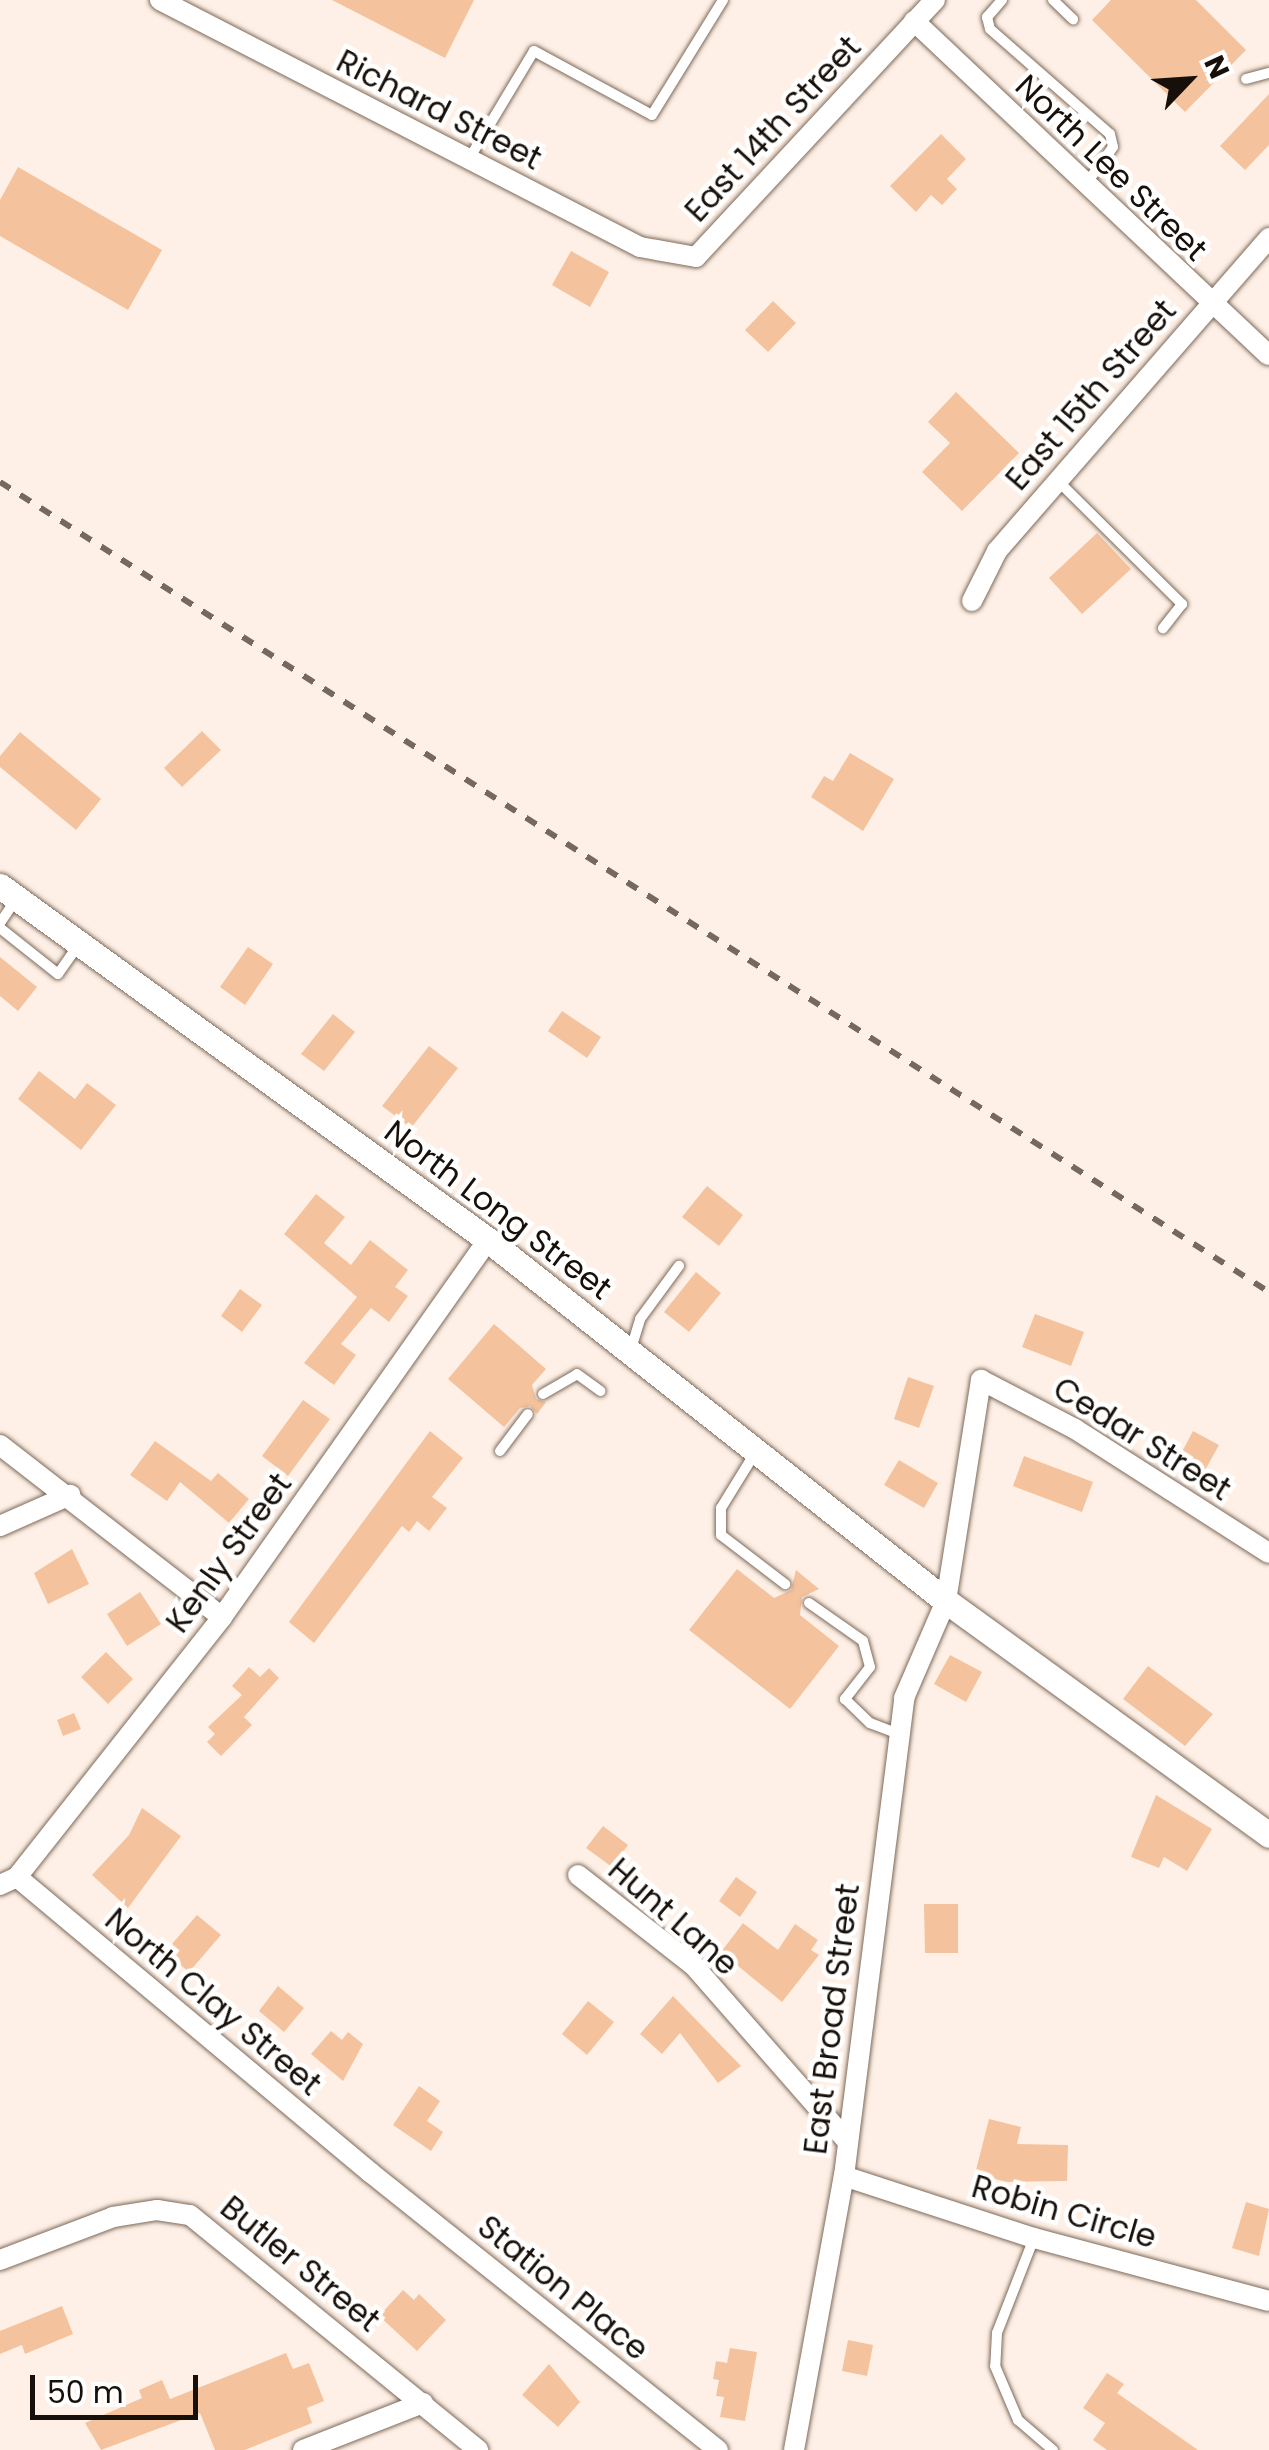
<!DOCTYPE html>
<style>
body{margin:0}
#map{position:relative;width:1269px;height:2450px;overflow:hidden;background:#fef0e6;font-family:Poppins,sans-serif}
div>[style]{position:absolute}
.building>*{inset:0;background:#f4c39d}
.roads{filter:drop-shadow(0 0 2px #7d6959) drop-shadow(0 0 2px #7d6959)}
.service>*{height:10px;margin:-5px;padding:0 5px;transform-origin:5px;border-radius:5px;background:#fff}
.minor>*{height:20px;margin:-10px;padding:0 10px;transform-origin:10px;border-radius:10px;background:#fff}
.tertiary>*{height:25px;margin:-12.5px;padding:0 12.5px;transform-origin:12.5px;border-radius:12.5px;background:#fff}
.rail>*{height:6px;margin-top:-3px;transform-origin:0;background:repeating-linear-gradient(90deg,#736961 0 12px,transparent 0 24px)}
span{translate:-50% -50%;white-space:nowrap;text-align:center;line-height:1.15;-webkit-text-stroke:9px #fff;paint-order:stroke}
.street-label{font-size:32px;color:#17100a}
.north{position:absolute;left:1139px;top:30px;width:100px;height:100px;-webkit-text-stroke:8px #fff;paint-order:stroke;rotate:65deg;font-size:28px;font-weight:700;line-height:40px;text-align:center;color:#17100a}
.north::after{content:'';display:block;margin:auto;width:35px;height:45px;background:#17100a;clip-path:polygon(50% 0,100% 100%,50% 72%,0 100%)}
.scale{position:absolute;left:30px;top:2375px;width:168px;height:45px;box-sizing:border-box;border:5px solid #17100a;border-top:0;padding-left:12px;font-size:30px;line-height:35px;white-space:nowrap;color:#17100a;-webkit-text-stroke:8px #fff;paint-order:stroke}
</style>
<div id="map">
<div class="building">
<div style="clip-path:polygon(332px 0,474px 0,445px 58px)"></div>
<div style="clip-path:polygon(1111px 0,1196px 0,1246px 50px,1185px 112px,1092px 20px)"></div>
<div style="clip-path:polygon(1269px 94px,1269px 145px,1245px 170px,1220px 146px)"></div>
<div style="clip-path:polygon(941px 134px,966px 159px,947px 179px,957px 189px,942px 205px,931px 195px,916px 212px,890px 186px)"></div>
<div style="clip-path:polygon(18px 167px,162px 250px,128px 310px,0 236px,0 200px)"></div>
<div style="clip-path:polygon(571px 251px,609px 272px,590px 307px,552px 285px)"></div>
<div style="clip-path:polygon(773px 301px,796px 323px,768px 352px,745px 330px)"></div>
<div style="clip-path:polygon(956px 392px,1019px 453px,962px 511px,922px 472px,950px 443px,928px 422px)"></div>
<div style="clip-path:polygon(1097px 533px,1131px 569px,1082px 614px,1049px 578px)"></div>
<div style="clip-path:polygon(202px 731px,221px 750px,182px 787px,164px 768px)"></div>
<div style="clip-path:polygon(20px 732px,101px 799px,76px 830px,0 767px,0 756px)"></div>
<div style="clip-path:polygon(850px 753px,894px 779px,863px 831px,811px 797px,824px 776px,833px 781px)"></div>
<div style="clip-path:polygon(248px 947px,273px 964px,245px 1005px,220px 987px)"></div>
<div style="clip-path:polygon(0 957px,37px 987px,18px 1011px,0 996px)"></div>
<div style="clip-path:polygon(562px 1011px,601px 1037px,587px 1058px,548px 1031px)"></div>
<div style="clip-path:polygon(333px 1014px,355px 1032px,324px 1071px,301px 1054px)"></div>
<div style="clip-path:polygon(429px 1046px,458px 1068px,411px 1128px,382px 1106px)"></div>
<div style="clip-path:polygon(39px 1071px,75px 1099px,87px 1083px,116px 1105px,81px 1150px,18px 1099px)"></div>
<div style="clip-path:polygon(707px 1186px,743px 1215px,719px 1246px,682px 1217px)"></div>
<div style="clip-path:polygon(316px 1194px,345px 1217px,324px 1243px,351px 1265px,370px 1240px,408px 1270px,395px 1287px,408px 1296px,389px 1322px,371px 1308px,341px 1344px,356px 1355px,334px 1385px,304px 1363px,357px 1297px,284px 1234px)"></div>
<div style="clip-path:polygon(696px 1272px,721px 1293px,689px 1332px,664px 1312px)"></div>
<div style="clip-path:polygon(240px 1289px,262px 1305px,242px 1332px,221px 1316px)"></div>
<div style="clip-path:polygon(1035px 1314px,1084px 1332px,1071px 1366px,1022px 1347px)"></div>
<div style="clip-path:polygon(494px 1324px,546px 1369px,532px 1385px,536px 1399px,546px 1402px,537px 1414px,530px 1406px,520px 1408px,504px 1427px,448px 1379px)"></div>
<div style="clip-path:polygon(908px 1377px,934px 1386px,919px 1428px,894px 1419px)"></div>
<div style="clip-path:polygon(303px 1400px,330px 1419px,288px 1476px,262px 1456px)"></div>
<div style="clip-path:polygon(430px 1431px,463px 1458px,432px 1497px,447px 1508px,429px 1531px,417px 1521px,409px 1532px,402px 1526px,314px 1643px,289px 1622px)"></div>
<div style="clip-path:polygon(1193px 1431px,1219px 1445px,1199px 1481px,1174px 1467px)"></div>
<div style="clip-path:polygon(155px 1441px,211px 1481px,218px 1473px,249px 1499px,229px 1523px,180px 1482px,167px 1501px,130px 1475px)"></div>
<div style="clip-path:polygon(1024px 1456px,1093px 1482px,1082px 1512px,1013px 1486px)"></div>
<div style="clip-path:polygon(899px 1460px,938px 1483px,924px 1508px,884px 1485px)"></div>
<div style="clip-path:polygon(72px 1549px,89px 1584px,48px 1604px,34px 1573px)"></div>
<div style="clip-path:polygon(737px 1569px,774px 1598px,791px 1590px,796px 1570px,819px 1589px,802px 1597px,800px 1615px,839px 1646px,790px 1709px,689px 1630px)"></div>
<div style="clip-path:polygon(140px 1592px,161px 1624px,127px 1646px,107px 1614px)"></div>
<div style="clip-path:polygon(106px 1652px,133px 1679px,108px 1704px,81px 1677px)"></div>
<div style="clip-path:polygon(950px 1655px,982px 1672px,966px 1702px,934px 1684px)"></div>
<div style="clip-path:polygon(1148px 1666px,1213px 1714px,1185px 1746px,1123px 1699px)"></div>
<div style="clip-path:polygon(249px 1667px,260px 1677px,269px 1668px,279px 1678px,244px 1717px,252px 1725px,221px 1756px,207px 1742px,215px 1734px,208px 1727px,242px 1695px,232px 1686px)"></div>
<div style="clip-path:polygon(74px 1713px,81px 1729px,63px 1736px,57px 1720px)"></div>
<div style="clip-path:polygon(1156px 1795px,1212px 1829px,1187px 1871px,1164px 1857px,1159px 1868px,1131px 1857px)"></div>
<div style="clip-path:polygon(142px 1808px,181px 1836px,128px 1908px,92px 1875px,129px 1835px)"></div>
<div style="clip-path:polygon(603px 1826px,628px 1845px,612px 1867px,586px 1848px)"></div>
<div style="clip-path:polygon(736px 1877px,757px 1892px,740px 1917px,719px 1901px)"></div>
<div style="clip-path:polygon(924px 1904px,958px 1904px,958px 1953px,925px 1953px)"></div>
<div style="clip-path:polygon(197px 1915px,221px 1935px,189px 1972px,165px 1952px)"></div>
<div style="clip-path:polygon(743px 1923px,778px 1950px,795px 1924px,818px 1940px,811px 1950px,819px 1955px,782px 2002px,721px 1952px)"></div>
<div style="clip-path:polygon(278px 1986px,304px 2008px,284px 2032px,259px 2011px)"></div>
<div style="clip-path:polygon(673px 1996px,741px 2066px,718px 2083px,680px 2033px,662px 2054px,640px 2034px)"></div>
<div style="clip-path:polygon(588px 2001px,614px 2022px,587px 2055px,562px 2034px)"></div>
<div style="clip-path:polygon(331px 2031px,342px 2040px,348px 2032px,363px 2044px,343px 2081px,311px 2054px)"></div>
<div style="clip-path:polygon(419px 2086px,440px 2101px,427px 2121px,443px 2132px,431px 2151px,393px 2125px)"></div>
<div style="clip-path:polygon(989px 2119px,1021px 2127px,1017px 2144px,1068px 2145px,1067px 2181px,1007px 2182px,975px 2174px)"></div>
<div style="clip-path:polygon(1246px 2202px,1269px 2209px,1259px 2256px,1232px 2248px)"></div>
<div style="clip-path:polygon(403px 2290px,414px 2300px,419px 2294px,446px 2320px,417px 2351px,379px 2316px)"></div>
<div style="clip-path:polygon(62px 2306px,73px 2334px,25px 2354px,22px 2345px,0 2354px,0 2331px)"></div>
<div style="clip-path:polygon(848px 2340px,873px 2345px,867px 2376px,842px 2371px)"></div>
<div style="clip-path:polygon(730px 2348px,757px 2352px,745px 2421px,720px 2417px,724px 2397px,716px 2396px,719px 2380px,713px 2379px,716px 2361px,727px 2363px)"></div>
<div style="clip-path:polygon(286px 2353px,293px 2369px,309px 2363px,324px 2401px,307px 2408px,312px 2423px,245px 2450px,215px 2450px,200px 2413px,101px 2450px,85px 2423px,142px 2398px,139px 2390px,162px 2380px,170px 2399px)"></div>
<div style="clip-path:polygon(549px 2364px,580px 2402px,558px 2427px,522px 2395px)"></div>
<div style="clip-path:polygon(1107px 2373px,1124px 2384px,1117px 2393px,1198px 2450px,1107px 2450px,1093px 2440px,1105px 2423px,1083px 2408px)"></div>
</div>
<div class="roads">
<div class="service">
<div style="left:1002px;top:0;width:23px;rotate:131deg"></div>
<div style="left:987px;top:17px;width:12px;rotate:76deg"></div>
<div style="left:990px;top:29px;width:159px;rotate:41.2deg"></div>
<div style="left:1110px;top:134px;width:13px;rotate:77deg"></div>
<div style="left:1113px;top:147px;width:46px;rotate:126.1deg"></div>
<div style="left:1053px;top:0;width:28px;rotate:44deg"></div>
<div style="left:1246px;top:79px;width:24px;rotate:-15deg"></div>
<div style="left:469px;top:159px;width:126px;rotate:-59deg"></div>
<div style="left:534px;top:51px;width:134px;rotate:28.5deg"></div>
<div style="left:652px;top:115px;width:135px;rotate:-58.3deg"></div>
<div style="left:1058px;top:481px;width:175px;rotate:44.8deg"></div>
<div style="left:1182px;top:604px;width:31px;rotate:128deg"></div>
<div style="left:0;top:923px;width:29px;rotate:-56deg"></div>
<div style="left:0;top:928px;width:74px;rotate:38.4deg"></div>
<div style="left:58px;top:974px;width:35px;rotate:-55deg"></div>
<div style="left:631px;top:1349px;width:31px;rotate:-73deg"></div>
<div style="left:640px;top:1319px;width:66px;rotate:-53.7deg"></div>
<div style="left:543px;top:1394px;width:39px;rotate:-30deg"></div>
<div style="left:577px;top:1374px;width:29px;rotate:36deg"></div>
<div style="left:500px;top:1451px;width:46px;rotate:-52.9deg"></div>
<div style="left:755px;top:1453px;width:65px;rotate:121.7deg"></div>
<div style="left:721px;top:1508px;width:27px;rotate:90deg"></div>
<div style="left:721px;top:1535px;width:81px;rotate:37.4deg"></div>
<div style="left:809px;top:1603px;width:66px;rotate:35.1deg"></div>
<div style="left:863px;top:1641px;width:27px;rotate:75deg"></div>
<div style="left:870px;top:1667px;width:41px;rotate:128deg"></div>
<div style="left:845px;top:1699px;width:35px;rotate:44deg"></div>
<div style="left:870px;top:1723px;width:31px;rotate:21deg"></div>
<div style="left:1034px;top:2238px;width:102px;rotate:111.3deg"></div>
<div style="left:997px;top:2333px;width:33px;rotate:93deg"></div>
<div style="left:995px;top:2366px;width:59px;rotate:66.9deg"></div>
<div style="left:1018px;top:2420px;width:46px;rotate:40.6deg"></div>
</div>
<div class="minor">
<div style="left:160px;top:0;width:540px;rotate:27.23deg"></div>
<div style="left:640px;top:247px;width:57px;rotate:10.1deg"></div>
<div style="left:696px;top:257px;width:351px;rotate:-47.1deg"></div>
<div style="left:914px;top:21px;width:487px;rotate:43.3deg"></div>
<div style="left:972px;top:601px;width:56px;rotate:-63.4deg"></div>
<div style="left:997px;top:551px;width:415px;rotate:-49deg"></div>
<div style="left:0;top:1445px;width:281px;rotate:37.8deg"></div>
<div style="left:0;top:1526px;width:77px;rotate:-23.9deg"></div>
<div style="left:578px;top:1875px;width:147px;rotate:38.1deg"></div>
<div style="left:694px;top:1966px;width:232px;rotate:48.8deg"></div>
<div style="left:17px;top:1877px;width:461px;rotate:39.9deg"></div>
<div style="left:371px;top:2173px;width:444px;rotate:38.6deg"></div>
<div style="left:0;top:1885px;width:19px;rotate:-25deg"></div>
<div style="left:17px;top:1877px;width:331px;rotate:-51.7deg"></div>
<div style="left:222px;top:1617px;width:461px;rotate:-54.8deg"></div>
<div style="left:844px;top:2176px;width:200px;rotate:18.1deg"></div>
<div style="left:1034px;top:2238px;width:243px;rotate:15deg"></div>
<div style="left:0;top:2260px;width:121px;rotate:-20.8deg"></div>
<div style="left:113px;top:2217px;width:45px;rotate:-9deg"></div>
<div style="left:157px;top:2210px;width:33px;rotate:9deg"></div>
<div style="left:190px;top:2215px;width:372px;rotate:39.2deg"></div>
<div style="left:303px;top:2450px;width:129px;rotate:-21.4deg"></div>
<div style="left:794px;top:2450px;width:279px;rotate:-79.7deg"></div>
<div style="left:844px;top:2176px;width:482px;rotate:-82.8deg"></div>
<div style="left:904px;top:1698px;width:106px;rotate:-66.6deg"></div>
<div style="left:946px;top:1601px;width:224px;rotate:-81deg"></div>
<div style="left:981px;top:1380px;width:106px;rotate:27.5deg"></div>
<div style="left:1075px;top:1429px;width:230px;rotate:32.6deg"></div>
</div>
<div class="tertiary">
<div style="left:0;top:886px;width:603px;rotate:35.96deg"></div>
<div style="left:488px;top:1240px;width:583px;rotate:38.25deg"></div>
<div style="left:946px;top:1601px;width:399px;rotate:35.9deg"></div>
</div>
</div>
<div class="rail">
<div style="left:0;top:482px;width:1505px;rotate:32.55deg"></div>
</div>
<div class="street-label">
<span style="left:439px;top:110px;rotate:27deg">Richard Street</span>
<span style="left:773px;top:129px;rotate:-47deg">East 14th Street</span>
<span style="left:1111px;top:168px;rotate:44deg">North Lee Street</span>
<span style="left:1091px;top:395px;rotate:-49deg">East 15th Street</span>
<span style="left:498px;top:1210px;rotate:37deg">North Long Street</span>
<span style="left:1142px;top:1439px;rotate:32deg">Cedar Street</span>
<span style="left:229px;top:1553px;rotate:-54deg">Kenly Street</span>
<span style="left:673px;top:1917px;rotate:41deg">Hunt Lane</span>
<span style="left:213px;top:2002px;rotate:40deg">North Clay Street</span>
<span style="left:832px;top:2019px;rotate:-83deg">East Broad Street</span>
<span style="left:1064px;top:2212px;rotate:16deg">Robin Circle</span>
<span style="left:300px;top:2264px;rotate:39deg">Butler Street</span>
<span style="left:563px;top:2288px;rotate:39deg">Station Place</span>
</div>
<div class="north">N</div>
<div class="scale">50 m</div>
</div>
